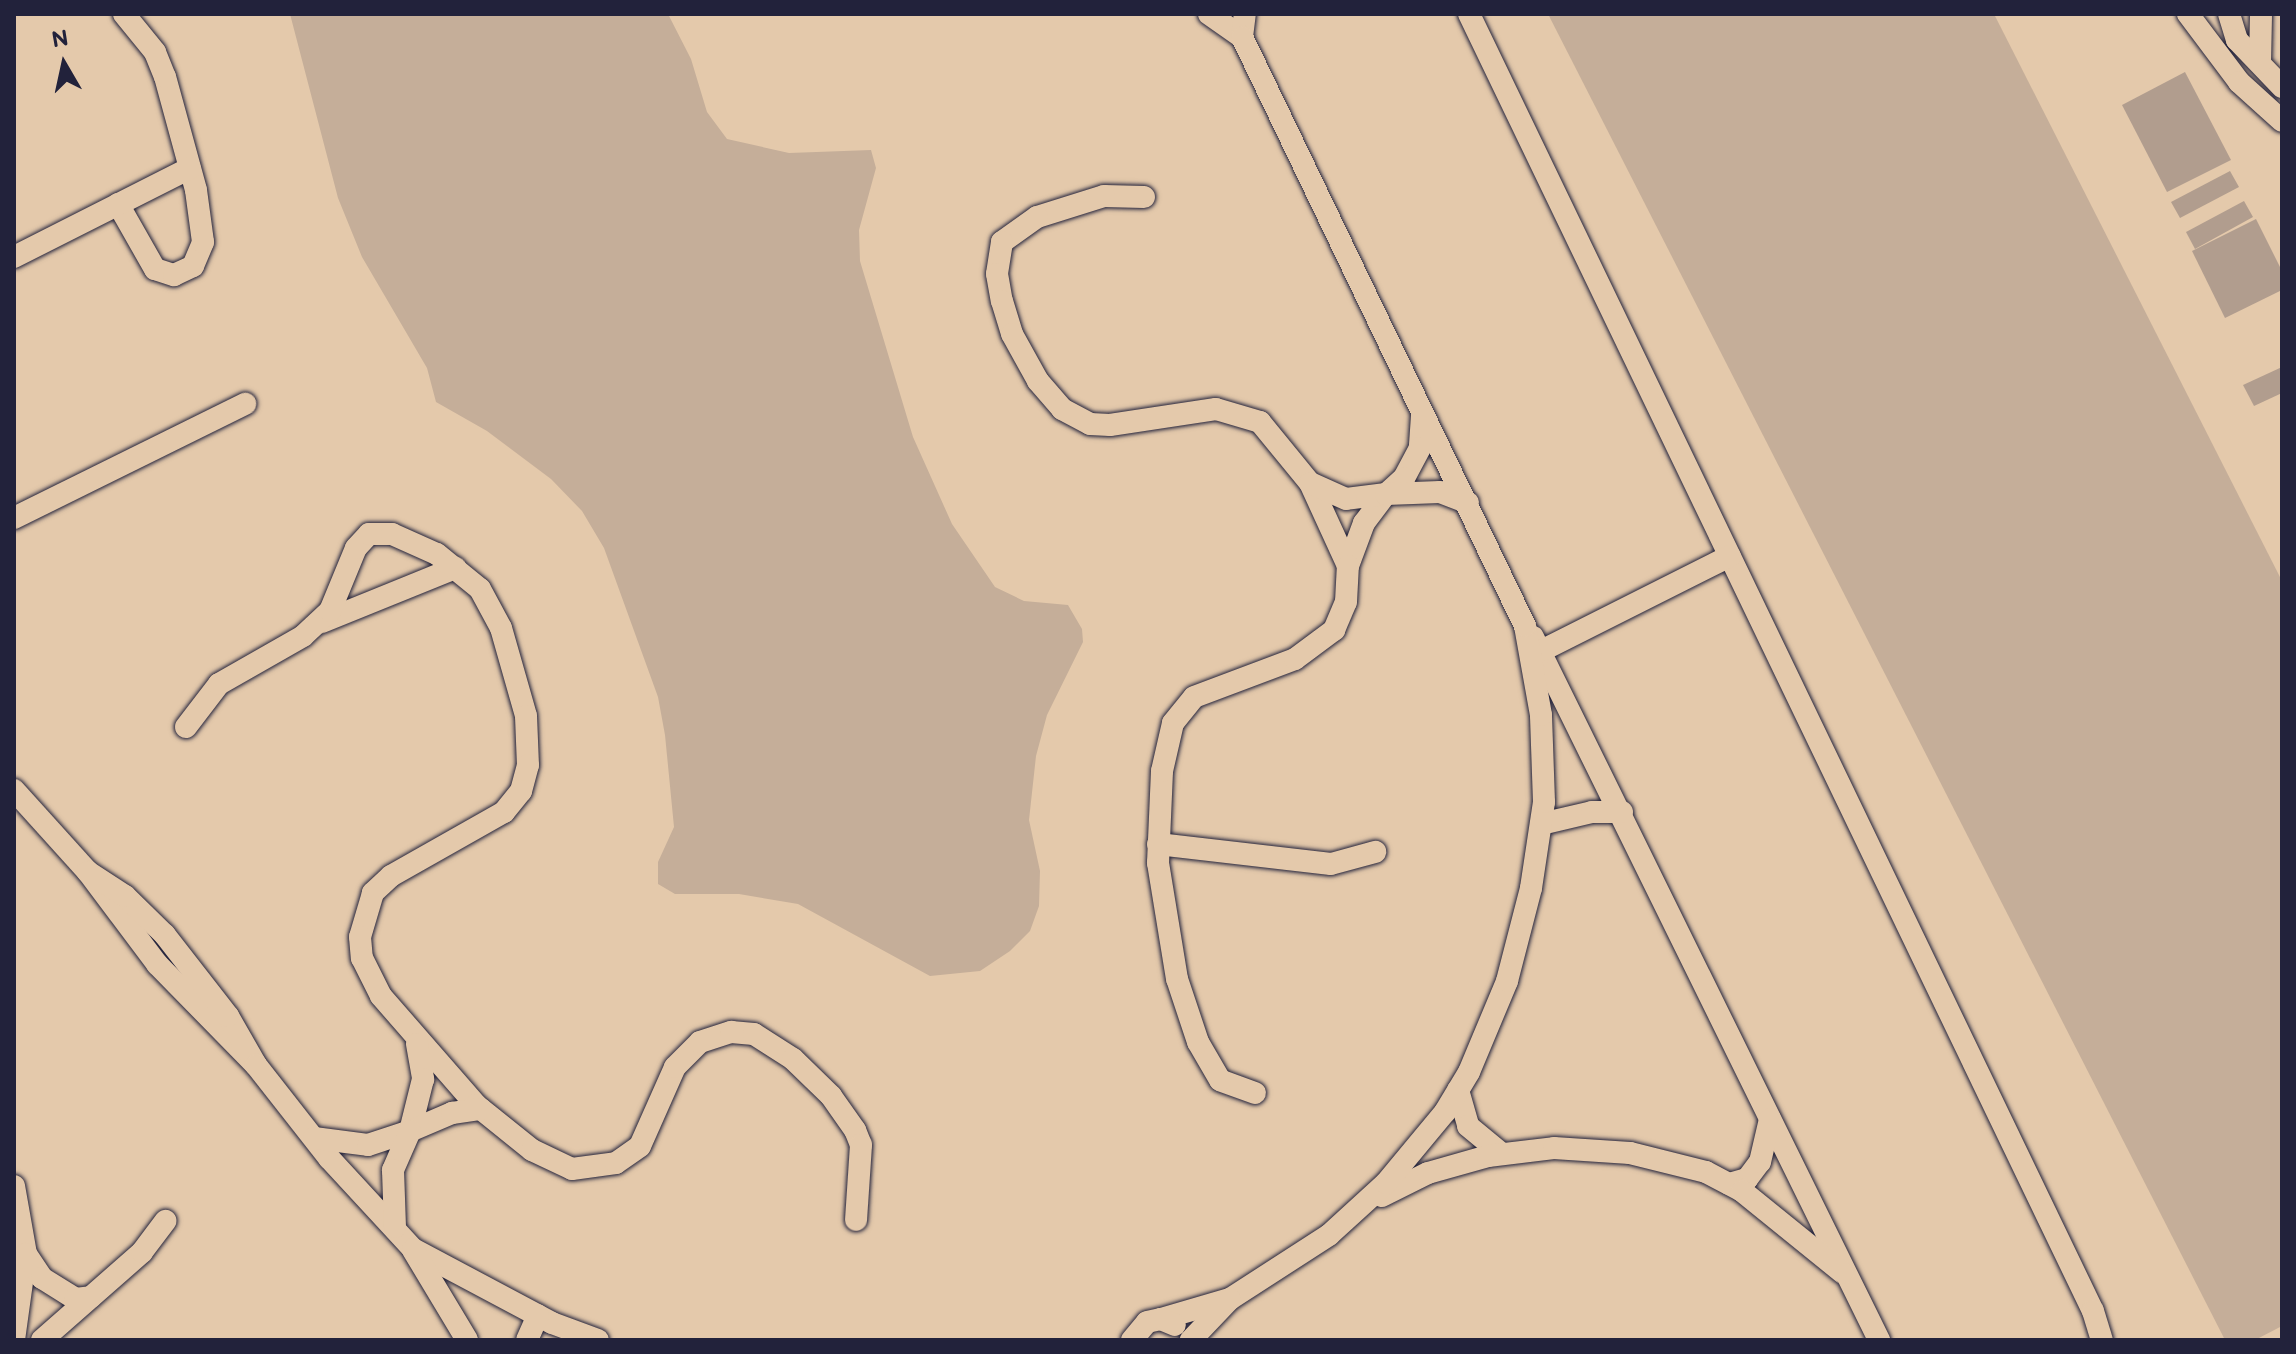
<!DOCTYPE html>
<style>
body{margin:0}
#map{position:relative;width:2296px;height:1354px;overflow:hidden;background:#e4c9ab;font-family:"Balsamiq Sans",sans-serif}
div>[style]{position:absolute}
.green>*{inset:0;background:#c5ae99}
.building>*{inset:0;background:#b19d8e}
.roads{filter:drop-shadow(0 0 2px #22223b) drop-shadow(0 0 2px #22223b)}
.minor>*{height:22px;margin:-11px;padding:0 11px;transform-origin:11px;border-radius:11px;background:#e4c9ab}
span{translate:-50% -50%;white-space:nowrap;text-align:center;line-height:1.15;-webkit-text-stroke:6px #e4c9ab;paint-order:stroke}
.frame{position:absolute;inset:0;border:16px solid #22223b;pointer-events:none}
.north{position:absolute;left:24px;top:24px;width:80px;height:80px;-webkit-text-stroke:6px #e4c9ab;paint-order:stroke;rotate:351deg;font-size:22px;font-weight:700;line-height:32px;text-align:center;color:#22223b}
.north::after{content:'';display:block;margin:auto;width:28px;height:36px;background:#22223b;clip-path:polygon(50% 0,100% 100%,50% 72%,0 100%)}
</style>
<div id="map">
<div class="green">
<div style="clip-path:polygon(290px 14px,668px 14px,691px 59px,707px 112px,727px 139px,789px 153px,871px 150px,876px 168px,859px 230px,860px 261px,913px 437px,952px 524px,995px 587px,1024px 601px,1068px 605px,1082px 629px,1083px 642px,1047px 715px,1036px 756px,1029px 820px,1040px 871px,1039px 906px,1030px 931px,1010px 951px,980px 971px,930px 976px,798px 904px,739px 894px,675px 894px,658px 884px,658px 862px,674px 827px,665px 735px,658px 697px,604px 548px,582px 511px,551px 479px,487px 431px,436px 402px,427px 368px,362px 257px,338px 198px)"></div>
<div style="clip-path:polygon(1548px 14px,1994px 14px,2282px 581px,2282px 1326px,2255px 1340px,2225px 1340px)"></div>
</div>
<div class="building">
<div style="clip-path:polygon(2185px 72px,2231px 160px,2167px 192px,2122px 105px)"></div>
<div style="clip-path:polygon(2230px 171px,2239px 187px,2180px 218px,2171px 202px)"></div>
<div style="clip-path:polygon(2244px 201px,2253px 217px,2195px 249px,2186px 232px)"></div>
<div style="clip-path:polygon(2256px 219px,2282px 271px,2282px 290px,2225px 318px,2192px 251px)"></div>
<div style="clip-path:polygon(2282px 367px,2282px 393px,2254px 406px,2243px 385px)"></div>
</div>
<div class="roads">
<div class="minor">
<div style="left:1209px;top:14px;width:40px;rotate:34.9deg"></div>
<div style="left:1242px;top:37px;width:23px;rotate:-83deg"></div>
<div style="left:1469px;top:14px;width:1439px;rotate:64.31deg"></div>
<div style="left:2093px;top:1311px;width:30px;rotate:73deg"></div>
<div style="left:2188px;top:14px;width:85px;rotate:53.1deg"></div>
<div style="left:2239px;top:82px;width:58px;rotate:42.2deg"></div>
<div style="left:2229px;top:14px;width:27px;rotate:73deg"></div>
<div style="left:2237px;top:40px;width:65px;rotate:46.2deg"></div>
<div style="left:2260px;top:63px;width:49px;rotate:-88.8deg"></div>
<div style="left:1144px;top:197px;width:40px;rotate:-178.6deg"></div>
<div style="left:1104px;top:196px;width:70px;rotate:162.6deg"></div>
<div style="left:1037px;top:217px;width:43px;rotate:144.5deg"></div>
<div style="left:1002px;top:242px;width:32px;rotate:99deg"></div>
<div style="left:997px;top:274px;width:27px;rotate:80deg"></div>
<div style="left:1002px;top:301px;width:34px;rotate:73deg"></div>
<div style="left:1012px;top:334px;width:54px;rotate:61deg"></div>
<div style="left:1038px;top:381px;width:37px;rotate:49deg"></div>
<div style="left:1062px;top:409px;width:32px;rotate:28deg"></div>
<div style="left:1090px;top:424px;width:20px;rotate:3deg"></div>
<div style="left:1110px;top:425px;width:107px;rotate:-8.6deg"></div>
<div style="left:1216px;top:409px;width:46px;rotate:16.5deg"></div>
<div style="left:1260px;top:422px;width:79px;rotate:50.7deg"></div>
<div style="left:1310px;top:483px;width:91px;rotate:65.4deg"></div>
<div style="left:1348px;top:566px;width:46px;rotate:-69.6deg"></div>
<div style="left:1364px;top:523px;width:36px;rotate:-53deg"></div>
<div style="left:1386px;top:494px;width:40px;rotate:172.9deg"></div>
<div style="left:1346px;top:499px;width:39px;rotate:-156deg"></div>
<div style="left:118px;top:204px;width:75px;rotate:60.4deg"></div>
<div style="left:155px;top:269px;width:20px;rotate:18deg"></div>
<div style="left:174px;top:275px;width:21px;rotate:-25deg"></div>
<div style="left:193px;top:266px;width:26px;rotate:-67deg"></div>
<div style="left:203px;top:242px;width:52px;rotate:-97.7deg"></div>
<div style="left:196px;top:190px;width:117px;rotate:-105.3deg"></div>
<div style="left:165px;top:77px;width:27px;rotate:-112deg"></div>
<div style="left:155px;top:52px;width:49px;rotate:-129.2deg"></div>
<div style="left:14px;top:257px;width:197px;rotate:-26.8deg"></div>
<div style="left:1422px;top:416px;width:32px;rotate:94deg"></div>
<div style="left:1420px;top:448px;width:34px;rotate:118deg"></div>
<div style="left:1404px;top:478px;width:24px;rotate:138deg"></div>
<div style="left:1386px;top:494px;width:54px;rotate:-2.1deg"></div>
<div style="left:1440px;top:492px;width:30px;rotate:21deg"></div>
<div style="left:14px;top:518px;width:258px;rotate:-26.3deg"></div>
<div style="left:322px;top:622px;width:144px;rotate:-22.1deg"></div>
<div style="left:1533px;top:637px;width:784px;rotate:63.79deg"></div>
<div style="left:1535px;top:661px;width:14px;rotate:-54deg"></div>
<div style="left:1543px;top:650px;width:209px;rotate:-26.7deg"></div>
<div style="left:186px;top:727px;width:54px;rotate:-52.5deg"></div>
<div style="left:219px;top:684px;width:97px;rotate:-29.7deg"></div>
<div style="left:303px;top:636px;width:37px;rotate:-43deg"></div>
<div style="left:330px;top:611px;width:68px;rotate:-67.6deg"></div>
<div style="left:356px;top:548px;width:19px;rotate:-47deg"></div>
<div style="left:369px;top:534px;width:23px"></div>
<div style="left:392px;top:534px;width:49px;rotate:24deg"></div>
<div style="left:437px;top:554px;width:55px;rotate:39.1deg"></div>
<div style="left:480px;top:589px;width:44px;rotate:61.7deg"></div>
<div style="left:501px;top:628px;width:91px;rotate:74.1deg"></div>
<div style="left:526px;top:716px;width:49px;rotate:87.7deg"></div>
<div style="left:528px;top:765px;width:27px;rotate:105deg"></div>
<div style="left:521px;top:791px;width:27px;rotate:129deg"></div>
<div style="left:504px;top:812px;width:130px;rotate:150.5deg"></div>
<div style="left:391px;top:876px;width:25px;rotate:137deg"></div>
<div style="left:373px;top:893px;width:46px;rotate:106.5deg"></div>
<div style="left:360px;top:937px;width:21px;rotate:85deg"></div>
<div style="left:362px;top:958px;width:42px;rotate:63.4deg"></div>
<div style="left:381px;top:996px;width:145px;rotate:48.9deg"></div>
<div style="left:476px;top:1105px;width:72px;rotate:38.8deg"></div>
<div style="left:532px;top:1150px;width:44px;rotate:25.4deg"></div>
<div style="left:572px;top:1169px;width:44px;rotate:-7.8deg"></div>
<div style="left:616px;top:1163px;width:29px;rotate:-35deg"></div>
<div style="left:640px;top:1146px;width:86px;rotate:-66.1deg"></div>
<div style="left:675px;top:1067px;width:35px;rotate:-45deg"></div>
<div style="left:700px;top:1042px;width:33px;rotate:-18deg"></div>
<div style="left:731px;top:1032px;width:23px;rotate:5deg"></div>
<div style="left:754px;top:1034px;width:46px;rotate:32.7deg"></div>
<div style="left:793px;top:1059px;width:53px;rotate:44.2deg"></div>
<div style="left:831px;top:1096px;width:42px;rotate:54.8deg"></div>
<div style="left:855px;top:1130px;width:16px;rotate:68deg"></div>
<div style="left:861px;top:1145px;width:75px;rotate:93.8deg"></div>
<div style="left:14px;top:790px;width:110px;rotate:47.9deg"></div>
<div style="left:88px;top:872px;width:115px;rotate:53.1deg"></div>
<div style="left:157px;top:964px;width:141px;rotate:45.6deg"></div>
<div style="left:256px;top:1065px;width:56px;rotate:-119.7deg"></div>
<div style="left:228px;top:1016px;width:103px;rotate:-127.9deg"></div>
<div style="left:165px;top:935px;width:56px;rotate:-135.7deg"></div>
<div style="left:125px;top:896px;width:44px;rotate:-147deg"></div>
<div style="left:1541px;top:824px;width:52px;rotate:-13.2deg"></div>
<div style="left:1592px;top:812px;width:30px"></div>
<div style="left:1158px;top:844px;width:174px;rotate:6.6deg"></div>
<div style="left:1331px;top:864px;width:46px;rotate:-15.3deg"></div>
<div style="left:417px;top:1044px;width:36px;rotate:80deg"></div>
<div style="left:423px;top:1079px;width:54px;rotate:104deg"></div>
<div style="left:410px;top:1131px;width:46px;rotate:-23.2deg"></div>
<div style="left:452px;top:1113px;width:29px;rotate:-8deg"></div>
<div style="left:256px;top:1065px;width:118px;rotate:51.9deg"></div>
<div style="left:329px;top:1158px;width:124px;rotate:47.3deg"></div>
<div style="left:413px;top:1249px;width:157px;rotate:28deg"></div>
<div style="left:552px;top:1323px;width:49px;rotate:20.3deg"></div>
<div style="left:1458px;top:1090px;width:37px;rotate:74deg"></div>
<div style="left:1468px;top:1126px;width:44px;rotate:39.5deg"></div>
<div style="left:1255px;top:1093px;width:37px;rotate:-160deg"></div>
<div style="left:1220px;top:1080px;width:44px;rotate:-120.1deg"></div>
<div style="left:1198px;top:1042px;width:66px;rotate:-108.4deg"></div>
<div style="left:1177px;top:979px;width:118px;rotate:-99.3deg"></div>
<div style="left:1158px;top:863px;width:92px;rotate:-87.5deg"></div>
<div style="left:1162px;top:771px;width:49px;rotate:-77.1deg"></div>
<div style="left:1173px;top:723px;width:33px;rotate:-51deg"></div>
<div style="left:1194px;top:697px;width:108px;rotate:-20.6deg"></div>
<div style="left:1295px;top:659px;width:49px;rotate:-36.6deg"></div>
<div style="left:1334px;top:630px;width:30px;rotate:-67deg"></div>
<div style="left:1346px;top:602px;width:36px;rotate:-87deg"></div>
<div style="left:314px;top:1138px;width:54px;rotate:7.4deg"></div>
<div style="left:368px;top:1145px;width:44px;rotate:-18.4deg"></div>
<div style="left:410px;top:1131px;width:43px;rotate:113.6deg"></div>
<div style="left:393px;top:1170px;width:57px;rotate:88deg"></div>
<div style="left:1729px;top:1184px;width:19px;rotate:-16deg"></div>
<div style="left:1747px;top:1179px;width:21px;rotate:-53deg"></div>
<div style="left:1760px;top:1162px;width:44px;rotate:-76.9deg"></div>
<div style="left:14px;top:1186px;width:69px;rotate:80deg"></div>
<div style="left:1382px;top:1196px;width:51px;rotate:-26.6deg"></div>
<div style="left:1428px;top:1173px;width:62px;rotate:-15.8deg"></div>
<div style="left:1488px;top:1156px;width:66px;rotate:-6.9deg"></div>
<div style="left:1554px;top:1148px;width:76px;rotate:3.8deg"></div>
<div style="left:1630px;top:1153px;width:78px;rotate:14deg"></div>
<div style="left:1706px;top:1172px;width:41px;rotate:27.8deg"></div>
<div style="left:1742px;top:1191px;width:129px;rotate:39deg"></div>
<div style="left:413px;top:1250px;width:105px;rotate:59deg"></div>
<div style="left:1230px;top:1299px;width:118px;rotate:-32.9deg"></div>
<div style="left:1329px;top:1235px;width:77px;rotate:-42.4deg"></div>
<div style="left:1386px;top:1183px;width:92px;rotate:-50.3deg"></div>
<div style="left:1445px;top:1112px;width:47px;rotate:-59deg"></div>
<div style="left:1469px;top:1072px;width:99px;rotate:-67.3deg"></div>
<div style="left:1507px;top:981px;width:96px;rotate:-75.5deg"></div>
<div style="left:1531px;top:888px;width:87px;rotate:-81.4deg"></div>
<div style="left:1544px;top:802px;width:87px;rotate:-92deg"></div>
<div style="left:1541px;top:715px;width:90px;rotate:-100.2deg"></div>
<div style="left:1525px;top:626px;width:653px;rotate:-115.66deg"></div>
<div style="left:1161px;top:1319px;width:72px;rotate:-16.2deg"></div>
<div style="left:1230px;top:1299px;width:57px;rotate:133.6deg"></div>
<div style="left:14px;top:1340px;width:87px;rotate:-82.1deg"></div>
<div style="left:26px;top:1254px;width:29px;rotate:56deg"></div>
<div style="left:42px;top:1278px;width:39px;rotate:32deg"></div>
<div style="left:75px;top:1299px;width:16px;rotate:-7deg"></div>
<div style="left:42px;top:1340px;width:133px;rotate:-41.3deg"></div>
<div style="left:142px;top:1252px;width:39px;rotate:-53deg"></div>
<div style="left:527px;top:1340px;width:27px;rotate:-66deg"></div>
<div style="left:1132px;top:1340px;width:23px;rotate:-50deg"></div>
<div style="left:1147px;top:1322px;width:14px;rotate:-12deg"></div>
<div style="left:1161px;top:1319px;width:15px;rotate:23deg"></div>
</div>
</div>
<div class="frame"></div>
<div class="north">N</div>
</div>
